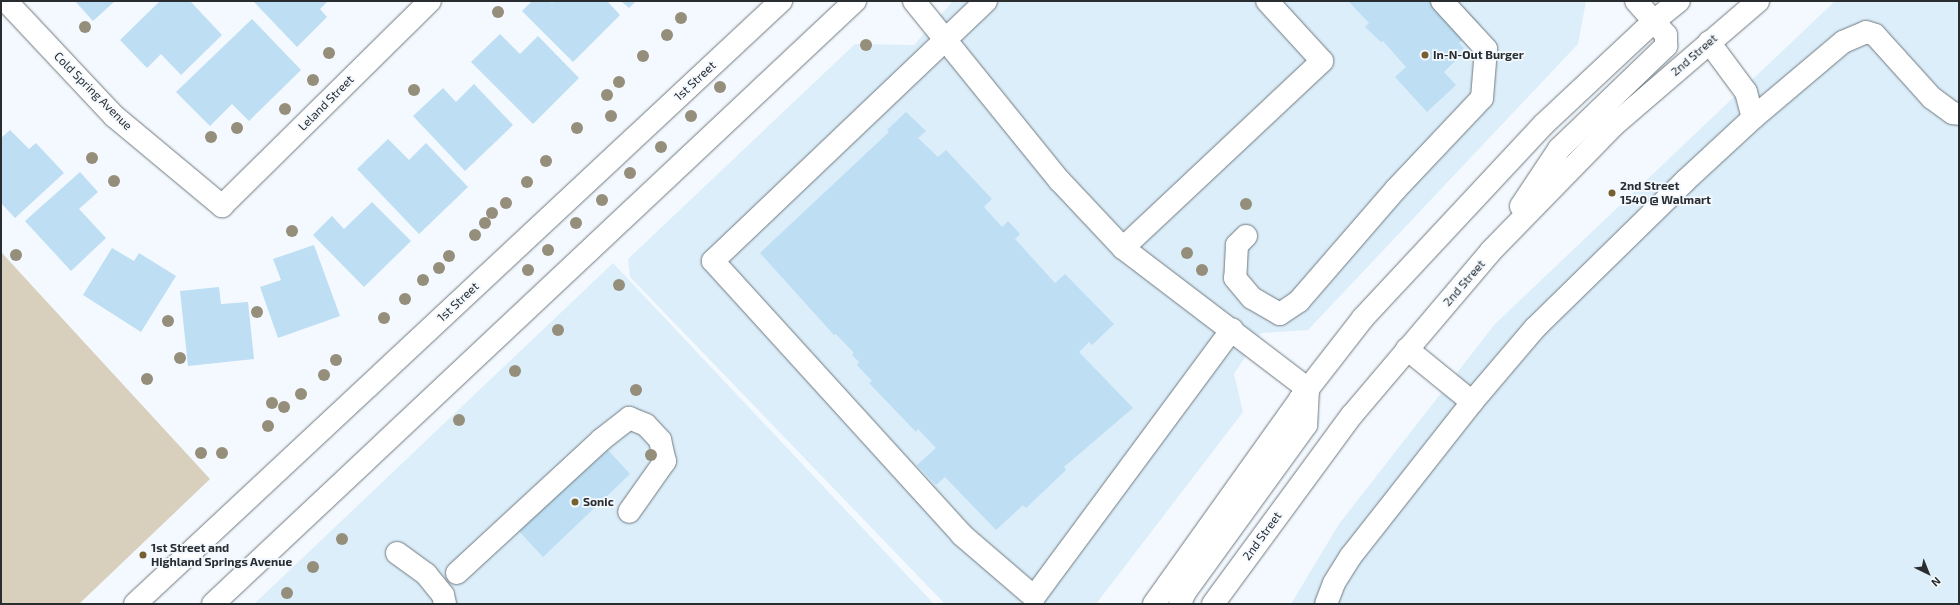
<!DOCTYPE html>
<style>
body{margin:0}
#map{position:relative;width:1960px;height:605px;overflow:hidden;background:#f3f9fe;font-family:"Exo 2",sans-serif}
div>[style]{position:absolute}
.built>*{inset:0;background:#dceefa}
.green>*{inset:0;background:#d8cfbc}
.building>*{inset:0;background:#bddef3}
.roads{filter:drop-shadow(0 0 1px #6f797f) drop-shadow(0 0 1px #6f797f)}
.minor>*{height:22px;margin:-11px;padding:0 11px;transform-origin:11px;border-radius:11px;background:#fff}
.trees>*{width:12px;height:12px;margin:-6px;border-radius:50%;background:#958e7b}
.dots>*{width:11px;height:11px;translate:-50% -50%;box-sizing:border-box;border:2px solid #f3f9fe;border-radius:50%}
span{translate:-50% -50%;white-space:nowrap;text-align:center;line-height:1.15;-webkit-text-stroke:3.5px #f3f9fe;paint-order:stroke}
.poi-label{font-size:12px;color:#292d30;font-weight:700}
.left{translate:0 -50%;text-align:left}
.street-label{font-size:12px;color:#292d30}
.frame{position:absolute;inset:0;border:2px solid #292d30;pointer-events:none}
.north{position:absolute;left:1908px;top:553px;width:40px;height:40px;-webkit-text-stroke:3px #f3f9fe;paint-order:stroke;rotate:137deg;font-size:11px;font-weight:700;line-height:16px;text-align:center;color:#292d30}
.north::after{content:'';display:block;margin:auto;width:14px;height:18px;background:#292d30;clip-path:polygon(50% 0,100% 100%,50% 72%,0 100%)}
</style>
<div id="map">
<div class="built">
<div style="clip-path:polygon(953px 1px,1586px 1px,1578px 44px,1308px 330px,1261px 333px,1234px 374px,1243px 412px,1096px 604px,945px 604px,630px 277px,628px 259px,855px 44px,914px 45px)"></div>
<div style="clip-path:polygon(1835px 1px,1959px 1px,1959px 604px,1291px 604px,1339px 524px,1495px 324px)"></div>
<div style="clip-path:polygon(613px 263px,934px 604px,254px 604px)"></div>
</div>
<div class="green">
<div style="clip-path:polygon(1px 252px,210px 479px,79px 604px,1px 604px)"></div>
</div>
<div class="building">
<div style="clip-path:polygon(75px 1px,115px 1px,93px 21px)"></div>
<div style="clip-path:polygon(160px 1px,190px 1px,222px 35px,181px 75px,161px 54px,147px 68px,120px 40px)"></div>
<div style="clip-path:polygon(253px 1px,328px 1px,320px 9px,327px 17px,297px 47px)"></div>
<div style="clip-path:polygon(532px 1px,550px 1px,552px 3px,554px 1px,607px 1px,620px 15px,573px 62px,522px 11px)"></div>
<div style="clip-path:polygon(621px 1px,636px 1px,629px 8px)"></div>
<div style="clip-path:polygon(1348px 1px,1458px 1px,1480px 24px,1459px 43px,1464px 48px,1452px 58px,1455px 61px,1444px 72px,1456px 85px,1427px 112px,1395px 77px,1406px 67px,1383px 41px,1381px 42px,1365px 27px,1369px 23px)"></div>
<div style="clip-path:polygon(252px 19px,301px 70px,249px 121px,232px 104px,210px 126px,176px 92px)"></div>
<div style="clip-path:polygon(500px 34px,520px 54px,538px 36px,579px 78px,533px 124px,471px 62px)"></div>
<div style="clip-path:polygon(474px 84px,513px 125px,465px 171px,413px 116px,443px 88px,456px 102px)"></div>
<div style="clip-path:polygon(906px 112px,926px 131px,918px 138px,938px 157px,946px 150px,992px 199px,984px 207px,1002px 227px,1008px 221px,1020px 234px,1015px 239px,1055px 283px,1065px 274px,1114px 324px,1092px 345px,1089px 342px,1079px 352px,1133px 408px,1064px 467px,1066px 470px,1026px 508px,1023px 505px,996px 530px,945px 477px,936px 485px,917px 465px,936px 448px,918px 429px,916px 432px,869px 383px,872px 381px,857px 365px,859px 362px,852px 355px,854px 353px,836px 334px,834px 335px,760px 253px,889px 132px,887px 130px)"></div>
<div style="clip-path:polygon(10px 130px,29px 149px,36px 143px,64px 173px,15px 218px,1px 203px,1px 138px)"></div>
<div style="clip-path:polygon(388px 139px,409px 160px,426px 143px,468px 187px,419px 234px,357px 169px)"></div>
<div style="clip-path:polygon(80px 172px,98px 192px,79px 209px,106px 238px,71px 271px,25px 221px)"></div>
<div style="clip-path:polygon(372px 202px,411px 241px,364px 287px,313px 235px,332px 216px,344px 229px)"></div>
<div style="clip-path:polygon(314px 245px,340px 316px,278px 338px,260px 287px,281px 280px,273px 259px)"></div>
<div style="clip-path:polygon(112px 248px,134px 261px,139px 253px,176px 276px,141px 332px,83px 295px)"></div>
<div style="clip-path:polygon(219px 287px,221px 304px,248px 302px,254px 359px,188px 366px,180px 291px)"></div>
<div style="clip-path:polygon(608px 450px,630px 474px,543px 557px,518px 530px)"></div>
</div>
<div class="roads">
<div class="minor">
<div style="left:6px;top:1px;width:158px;rotate:46.8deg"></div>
<div style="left:114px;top:116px;width:141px;rotate:39.8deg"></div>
<div style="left:222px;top:206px;width:292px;rotate:-44.6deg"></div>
<div style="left:914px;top:1px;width:232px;rotate:51deg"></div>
<div style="left:1060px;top:181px;width:92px;rotate:46.8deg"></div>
<div style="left:1123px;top:248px;width:233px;rotate:37.3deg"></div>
<div style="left:1308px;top:389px;width:36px;rotate:93deg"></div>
<div style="left:1306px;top:425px;width:206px;rotate:125.9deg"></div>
<div style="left:1185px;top:592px;width:13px;rotate:113deg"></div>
<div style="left:986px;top:1px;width:377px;rotate:136.4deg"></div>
<div style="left:713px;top:261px;width:370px;rotate:47.7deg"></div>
<div style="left:962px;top:535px;width:95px;rotate:40.7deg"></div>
<div style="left:1034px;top:597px;width:333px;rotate:-53.5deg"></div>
<div style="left:1709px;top:42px;width:62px;rotate:53.5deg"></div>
<div style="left:1746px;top:92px;width:27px;rotate:75deg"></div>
<div style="left:1521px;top:206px;width:69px;rotate:-56.3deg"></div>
<div style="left:1559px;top:149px;width:149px;rotate:-43.9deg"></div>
<div style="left:1666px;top:46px;width:11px;rotate:-90deg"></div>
<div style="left:1666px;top:35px;width:45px;rotate:-131.4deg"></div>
<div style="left:1246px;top:236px;width:13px;rotate:135deg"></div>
<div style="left:1237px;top:245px;width:33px;rotate:93deg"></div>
<div style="left:1235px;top:278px;width:26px;rotate:50deg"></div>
<div style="left:1252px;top:298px;width:32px;rotate:30deg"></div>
<div style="left:1280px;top:314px;width:23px;rotate:-34deg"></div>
<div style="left:1299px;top:301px;width:148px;rotate:-49.1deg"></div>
<div style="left:1396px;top:189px;width:125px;rotate:-46.6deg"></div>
<div style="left:1482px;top:98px;width:49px;rotate:-85.3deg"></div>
<div style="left:1486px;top:49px;width:65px;rotate:-132.5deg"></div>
<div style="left:1123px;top:248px;width:273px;rotate:-43.2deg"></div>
<div style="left:1322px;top:61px;width:81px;rotate:-132.5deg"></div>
<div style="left:1407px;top:349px;width:84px;rotate:39.2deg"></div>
<div style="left:397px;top:553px;width:36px;rotate:36deg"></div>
<div style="left:426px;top:574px;width:27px;rotate:51deg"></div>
<div style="left:443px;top:595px;width:9px;rotate:77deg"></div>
<div style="left:457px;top:573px;width:196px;rotate:-42.7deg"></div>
<div style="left:601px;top:440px;width:36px;rotate:-38deg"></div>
<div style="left:629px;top:418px;width:18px;rotate:22deg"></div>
<div style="left:646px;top:425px;width:21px;rotate:47deg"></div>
<div style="left:660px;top:440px;width:22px;rotate:77deg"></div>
<div style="left:665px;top:461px;width:62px;rotate:125.2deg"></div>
<div style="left:135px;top:604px;width:884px;rotate:-43.03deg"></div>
<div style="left:213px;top:604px;width:881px;rotate:-43.21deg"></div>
<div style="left:1154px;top:604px;width:252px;rotate:-54.5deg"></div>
<div style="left:1300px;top:399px;width:103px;rotate:-52.1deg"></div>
<div style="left:1363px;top:318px;width:264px;rotate:-47deg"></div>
<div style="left:1543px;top:125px;width:152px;rotate:-43.1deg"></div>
<div style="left:1654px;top:21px;width:32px;rotate:-39deg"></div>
<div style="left:1213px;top:604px;width:235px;rotate:-53.7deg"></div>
<div style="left:1352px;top:415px;width:215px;rotate:-49.7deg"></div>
<div style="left:1491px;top:251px;width:176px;rotate:-45.7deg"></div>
<div style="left:1614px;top:125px;width:190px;rotate:-40.7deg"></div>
<div style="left:1326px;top:604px;width:22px;rotate:-69deg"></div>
<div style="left:1334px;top:583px;width:32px;rotate:-58deg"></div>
<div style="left:1351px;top:556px;width:196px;rotate:-51.8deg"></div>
<div style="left:1472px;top:402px;width:97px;rotate:-49.6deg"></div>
<div style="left:1535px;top:328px;width:210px;rotate:-44.4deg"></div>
<div style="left:1685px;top:181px;width:93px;rotate:-42.8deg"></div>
<div style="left:1753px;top:118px;width:118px;rotate:-40.2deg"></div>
<div style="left:1843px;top:42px;width:25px;rotate:-23deg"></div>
<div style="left:1866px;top:32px;width:9px;rotate:18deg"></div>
<div style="left:1875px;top:35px;width:85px;rotate:47.9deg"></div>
<div style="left:1932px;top:98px;width:26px;rotate:36deg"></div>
<div style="left:1953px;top:113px;width:6px;rotate:9deg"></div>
</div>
</div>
<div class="trees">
<div style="left:498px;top:12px"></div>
<div style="left:681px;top:18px"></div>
<div style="left:85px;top:27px"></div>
<div style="left:667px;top:35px"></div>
<div style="left:866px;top:45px"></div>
<div style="left:329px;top:53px"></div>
<div style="left:643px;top:56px"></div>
<div style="left:313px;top:80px"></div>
<div style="left:619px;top:82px"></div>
<div style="left:720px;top:87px"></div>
<div style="left:414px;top:90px"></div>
<div style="left:607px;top:95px"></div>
<div style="left:285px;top:109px"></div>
<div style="left:611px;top:116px"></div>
<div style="left:691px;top:116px"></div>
<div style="left:237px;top:128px"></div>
<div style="left:577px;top:128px"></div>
<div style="left:211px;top:137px"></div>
<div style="left:661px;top:147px"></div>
<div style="left:92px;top:158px"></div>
<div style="left:546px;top:161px"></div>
<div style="left:630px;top:173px"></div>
<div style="left:114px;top:181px"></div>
<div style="left:527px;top:182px"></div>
<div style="left:602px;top:200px"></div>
<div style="left:506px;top:203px"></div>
<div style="left:1246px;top:204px"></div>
<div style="left:492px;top:213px"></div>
<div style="left:485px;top:223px"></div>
<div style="left:576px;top:223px"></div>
<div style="left:292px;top:231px"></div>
<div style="left:475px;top:235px"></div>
<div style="left:548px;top:250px"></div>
<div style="left:1187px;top:253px"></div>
<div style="left:16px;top:255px"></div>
<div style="left:449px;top:256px"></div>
<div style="left:439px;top:268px"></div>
<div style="left:528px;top:270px"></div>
<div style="left:1202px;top:270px"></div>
<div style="left:423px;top:280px"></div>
<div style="left:619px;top:285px"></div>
<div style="left:405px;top:299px"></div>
<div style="left:257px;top:312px"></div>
<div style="left:384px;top:318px"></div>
<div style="left:168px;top:321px"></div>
<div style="left:558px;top:330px"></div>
<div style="left:180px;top:358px"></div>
<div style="left:336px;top:360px"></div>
<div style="left:515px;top:371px"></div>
<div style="left:324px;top:375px"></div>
<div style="left:147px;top:379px"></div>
<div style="left:636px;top:390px"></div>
<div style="left:301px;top:394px"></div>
<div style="left:272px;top:403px"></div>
<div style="left:284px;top:407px"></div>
<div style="left:459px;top:420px"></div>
<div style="left:268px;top:426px"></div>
<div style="left:201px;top:453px"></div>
<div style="left:222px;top:453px"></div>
<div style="left:651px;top:455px"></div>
<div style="left:342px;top:539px"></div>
<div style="left:313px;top:567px"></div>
<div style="left:287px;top:593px"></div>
</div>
<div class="dots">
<div style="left:1425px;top:55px;background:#776030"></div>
<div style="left:1612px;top:193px;background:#776030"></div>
<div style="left:575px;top:502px;background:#776030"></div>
<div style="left:143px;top:555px;background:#776030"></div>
</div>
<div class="poi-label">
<span class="left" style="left:1433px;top:55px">In-N-Out Burger</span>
<span class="left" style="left:1620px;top:193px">2nd Street<br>1540 @ Walmart</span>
<span class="left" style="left:583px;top:502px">Sonic</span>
<span class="left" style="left:151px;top:555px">1st Street and<br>Highland Springs Avenue</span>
</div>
<div class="street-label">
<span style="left:1694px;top:55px;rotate:-41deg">2nd Street</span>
<span style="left:695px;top:81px;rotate:-43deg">1st Street</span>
<span style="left:93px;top:91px;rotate:45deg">Cold Spring Avenue</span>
<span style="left:326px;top:103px;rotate:-45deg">Leland Street</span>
<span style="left:1464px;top:283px;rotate:-49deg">2nd Street</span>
<span style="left:458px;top:302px;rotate:-43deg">1st Street</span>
<span style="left:1262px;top:536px;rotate:-54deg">2nd Street</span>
</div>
<div class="frame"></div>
<div class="north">N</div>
</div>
